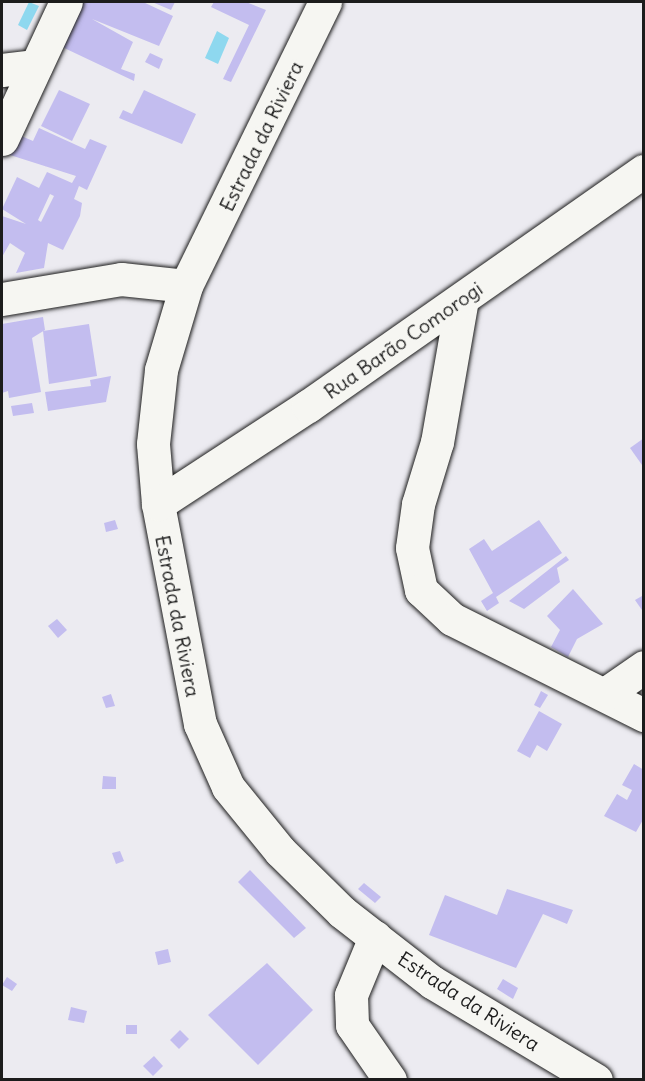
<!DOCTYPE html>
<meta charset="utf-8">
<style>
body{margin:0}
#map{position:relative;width:645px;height:1081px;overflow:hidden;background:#ecebf1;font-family:Delius,sans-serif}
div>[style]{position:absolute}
.water>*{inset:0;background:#8ed8ef}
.building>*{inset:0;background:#c3bdef}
.roads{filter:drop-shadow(0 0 2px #1c1c1c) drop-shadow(0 0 2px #1c1c1c)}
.minor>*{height:33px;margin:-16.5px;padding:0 16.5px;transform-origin:16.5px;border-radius:16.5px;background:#f6f6f2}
span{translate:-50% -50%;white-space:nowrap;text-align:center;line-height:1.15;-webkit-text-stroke:6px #f6f6f2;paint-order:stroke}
.street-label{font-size:20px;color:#1c1c1c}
.frame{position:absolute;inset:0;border:3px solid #1c1c1c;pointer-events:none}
</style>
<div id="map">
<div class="water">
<div style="clip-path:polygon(29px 2px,39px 6px,27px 30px,18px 25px)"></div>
<div style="clip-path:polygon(217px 31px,229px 38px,218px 64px,205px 58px)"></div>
</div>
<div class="building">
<div style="clip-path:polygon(82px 2px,143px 2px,173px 16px,159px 46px,92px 19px,133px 42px,121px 69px,135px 74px,134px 81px,60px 46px)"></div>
<div style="clip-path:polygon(152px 2px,175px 2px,171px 10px)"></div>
<div style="clip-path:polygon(214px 2px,246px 2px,266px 10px,231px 82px,223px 79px,249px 25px,211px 7px)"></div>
<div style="clip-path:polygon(150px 53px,163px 59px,159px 69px,145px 62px)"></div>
<div style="clip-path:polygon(59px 90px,90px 104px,72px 141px,41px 126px)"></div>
<div style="clip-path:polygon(144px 90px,196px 114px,182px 144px,119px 118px,123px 110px,132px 114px)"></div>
<div style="clip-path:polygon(evenodd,39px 128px,85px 149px,90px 139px,107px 146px,87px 190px,79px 186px,74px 199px,82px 203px,80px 216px,63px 250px,48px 243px,44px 268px,16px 273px,25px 253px,10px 243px,2px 257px,2px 216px,26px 224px,2px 209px,17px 177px,39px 188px,47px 172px,72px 183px,76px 176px,10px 155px,19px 135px,33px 141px,39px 128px,50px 194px,54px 196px,41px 222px,38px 220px,50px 194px)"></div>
<div style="clip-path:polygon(43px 317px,45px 330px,32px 338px,41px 392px,9px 398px,8px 391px,2px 393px,2px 324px)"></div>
<div style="clip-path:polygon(89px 324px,97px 376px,49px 384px,43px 331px)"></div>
<div style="clip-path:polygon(111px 376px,106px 402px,48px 411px,45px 392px,91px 386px,90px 380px)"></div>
<div style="clip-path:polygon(32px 403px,34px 413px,13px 416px,11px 406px)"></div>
<div style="clip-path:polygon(644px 438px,644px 464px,642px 465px,630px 448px)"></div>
<div style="clip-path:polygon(115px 520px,118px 529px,106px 532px,104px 523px)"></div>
<div style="clip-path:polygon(539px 520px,562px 553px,496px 597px,499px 603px,487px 611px,481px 601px,493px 593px,469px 549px,484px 539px,492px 551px)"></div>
<div style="clip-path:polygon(566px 556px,569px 560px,557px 568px,560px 582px,524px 609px,509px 601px)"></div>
<div style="clip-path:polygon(573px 589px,603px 624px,577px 639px,568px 657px,551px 647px,560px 630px,547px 616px)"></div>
<div style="clip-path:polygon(642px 596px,644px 597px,644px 613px,635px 600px)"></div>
<div style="clip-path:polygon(57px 619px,67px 630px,58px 638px,48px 626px)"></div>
<div style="clip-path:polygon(541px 691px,548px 695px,540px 708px,534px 705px)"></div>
<div style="clip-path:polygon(111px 694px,115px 706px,106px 708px,102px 697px)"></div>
<div style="clip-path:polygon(539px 711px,562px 724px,547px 751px,537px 745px,530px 758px,517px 751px)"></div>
<div style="clip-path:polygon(634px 764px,644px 770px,644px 818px,636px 832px,604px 816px,617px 794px,627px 800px,632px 790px,622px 785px)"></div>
<div style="clip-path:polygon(103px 776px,116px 777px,116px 789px,102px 789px)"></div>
<div style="clip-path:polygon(120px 851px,124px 861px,116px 864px,112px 853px)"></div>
<div style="clip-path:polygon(250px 870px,306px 928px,294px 938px,238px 882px)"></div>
<div style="clip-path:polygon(364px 883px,381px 897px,375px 903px,358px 889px)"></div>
<div style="clip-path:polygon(507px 889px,573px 910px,567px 924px,543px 914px,516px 968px,429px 935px,445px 895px,497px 915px)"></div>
<div style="clip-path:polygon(168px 949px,171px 962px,158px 965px,155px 952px)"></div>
<div style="clip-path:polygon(267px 963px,313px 1010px,258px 1065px,208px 1015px)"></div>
<div style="clip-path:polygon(7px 977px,17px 984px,12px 991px,2px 985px)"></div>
<div style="clip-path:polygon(503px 979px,518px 988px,513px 999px,497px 989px)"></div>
<div style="clip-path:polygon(71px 1007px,87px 1011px,84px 1023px,68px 1020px)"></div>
<div style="clip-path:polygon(126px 1025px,137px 1025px,137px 1034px,126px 1034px)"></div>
<div style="clip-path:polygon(180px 1030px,189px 1039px,179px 1049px,170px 1040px)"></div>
<div style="clip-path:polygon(154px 1056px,163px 1066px,153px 1076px,143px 1066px)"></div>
</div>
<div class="roads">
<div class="minor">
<div style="left:325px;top:2px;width:316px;rotate:116.1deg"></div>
<div style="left:186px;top:286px;width:88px;rotate:106.6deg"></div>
<div style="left:161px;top:370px;width:74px;rotate:96.2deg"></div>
<div style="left:153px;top:444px;width:60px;rotate:85.2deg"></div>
<div style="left:158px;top:504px;width:224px;rotate:79.2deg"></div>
<div style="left:200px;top:724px;width:69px;rotate:66deg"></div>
<div style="left:228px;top:787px;width:82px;rotate:50.9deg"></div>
<div style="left:280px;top:851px;width:87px;rotate:44.5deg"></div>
<div style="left:342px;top:912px;width:114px;rotate:37.9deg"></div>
<div style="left:432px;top:982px;width:191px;rotate:30.9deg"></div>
<div style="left:2px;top:70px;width:34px;rotate:-7deg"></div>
<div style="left:2px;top:139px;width:151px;rotate:-65deg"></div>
<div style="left:2px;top:299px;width:121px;rotate:-9.5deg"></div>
<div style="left:121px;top:279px;width:65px;rotate:6.1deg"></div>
<div style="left:462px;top:299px;width:145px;rotate:99.9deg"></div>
<div style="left:437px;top:442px;width:65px;rotate:107deg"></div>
<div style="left:418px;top:504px;width:44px;rotate:97.8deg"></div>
<div style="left:412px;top:548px;width:43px;rotate:77.9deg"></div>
<div style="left:421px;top:590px;width:42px;rotate:43.1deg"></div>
<div style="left:452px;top:619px;width:215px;rotate:26.6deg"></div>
<div style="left:158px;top:504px;width:179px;rotate:-33.2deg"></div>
<div style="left:308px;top:406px;width:410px;rotate:-35deg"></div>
<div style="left:605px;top:694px;width:47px;rotate:-34.7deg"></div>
<div style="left:375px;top:937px;width:63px;rotate:112.5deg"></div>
<div style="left:351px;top:995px;width:30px;rotate:88deg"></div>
<div style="left:352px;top:1025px;width:67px;rotate:55.4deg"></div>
</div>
</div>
<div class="street-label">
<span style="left:261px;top:136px;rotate:-64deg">Estrada da Riviera</span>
<span style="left:403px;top:340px;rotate:-35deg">Rua Barão Comorogi</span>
<span style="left:178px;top:616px;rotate:79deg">Estrada da Riviera</span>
<span style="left:469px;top:1001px;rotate:33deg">Estrada da Riviera</span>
</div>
<div class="frame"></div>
</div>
